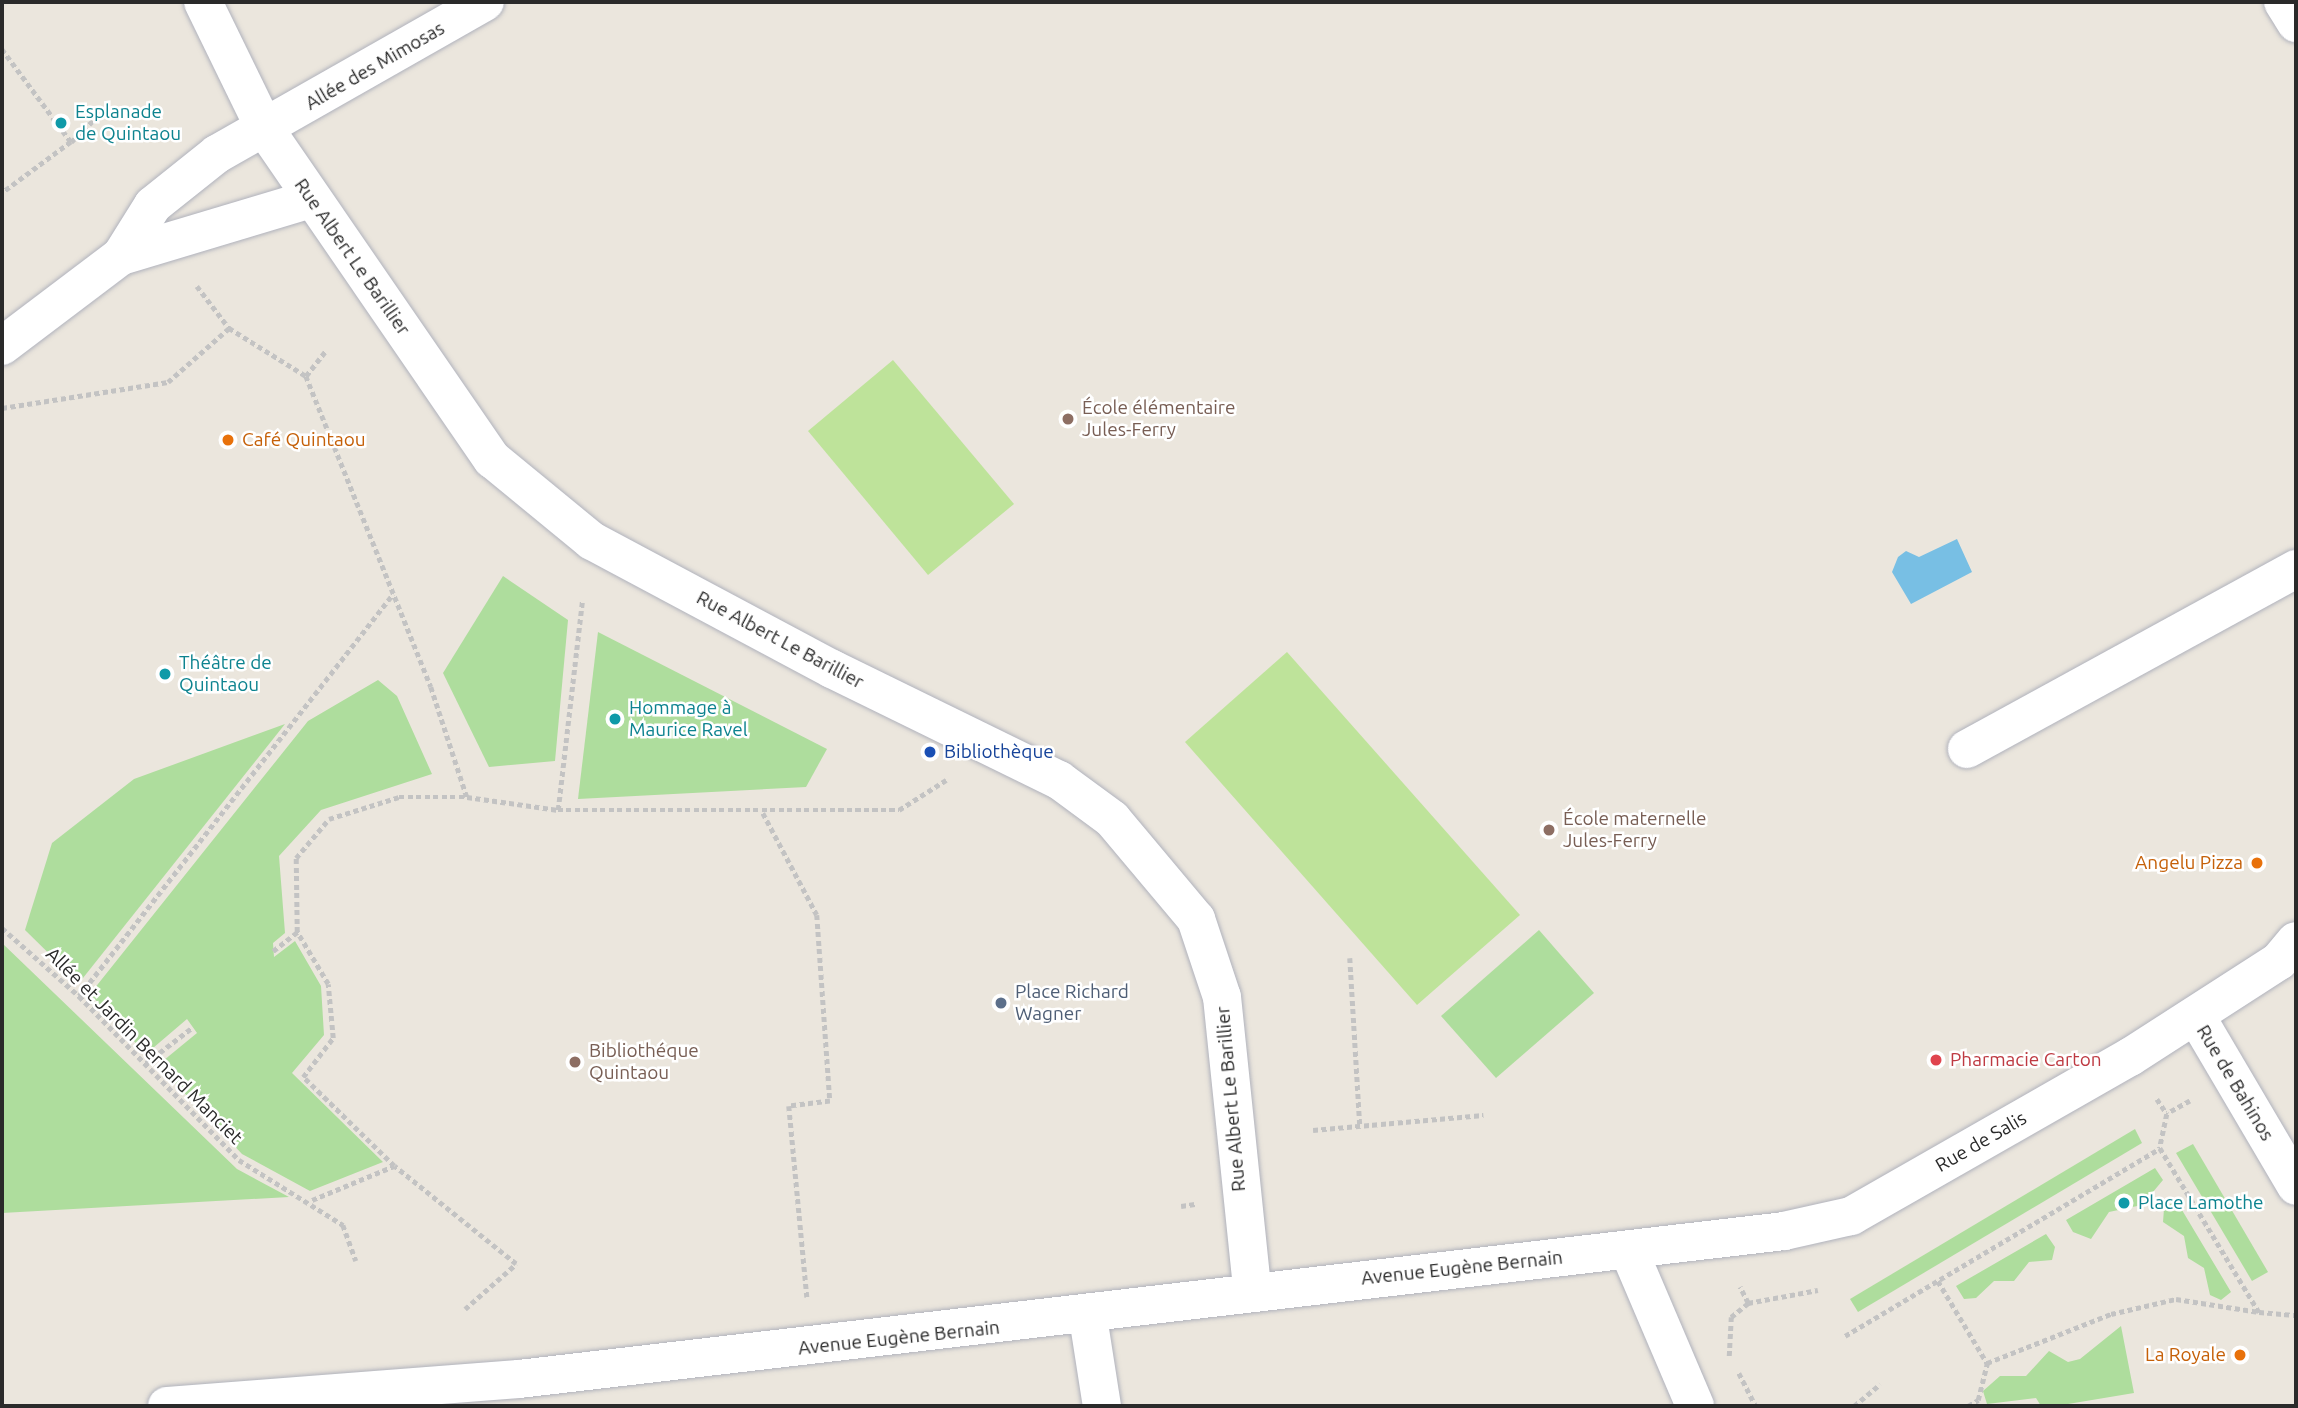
<!DOCTYPE html>
<meta charset="utf-8">
<style>
body{margin:0}
#map{position:relative;width:2298px;height:1408px;overflow:hidden;background:#ebe6dd;font-family:Ubuntu,sans-serif}
div>[style]{position:absolute}
.green>*{inset:0;background:#aedd9d}
.pitch>*{inset:0;background:#bee39a}
.water>*{inset:0;background:#78bfe4}
.path>*{height:4.5px;margin-top:-2.25px;transform-origin:0;background:repeating-linear-gradient(90deg,#c3c3c3 0 5px,transparent 0 8.5px)}
.roads{filter:drop-shadow(0 0 2px #b0b2bc) drop-shadow(0 0 2px #b0b2bc)}
.minor>*{height:38px;margin:-19px;padding:0 19px;transform-origin:19px;border-radius:19px;background:#fff}
.dots>*{width:19px;height:19px;translate:-50% -50%;box-sizing:border-box;border:4px solid #fff;border-radius:50%}
span{translate:-50% -50%;white-space:nowrap;text-align:center;line-height:1.15;-webkit-text-stroke:5px #fff;paint-order:stroke}
.street-label{font-size:19px;color:#2a2a2a}
.culture-label{font-size:19px;color:#0d838f}
.left{translate:0 -50%;text-align:left}
.education-label{font-size:19px;color:#785e54}
.food-label{font-size:19px;color:#c56008}
.right{translate:-100% -50%;text-align:right}
.transit-label{font-size:19px;color:#164399}
.service-label{font-size:19px;color:#4e5e75}
.health-label{font-size:19px;color:#be3a42}
.frame{position:absolute;inset:0;border:4px solid #2a2a2a;pointer-events:none}
</style>
<div id="map">
<div class="green">
<div style="clip-path:polygon(503px 576px,568px 620px,555px 761px,489px 767px,443px 673px)"></div>
<div style="clip-path:polygon(598px 632px,827px 749px,806px 787px,578px 799px)"></div>
<div style="clip-path:polygon(378px 680px,397px 696px,432px 774px,321px 810px,279px 856px,285px 933px,273px 943px,274px 957px,295px 941px,321px 986px,324px 1035px,292px 1073px,383px 1162px,310px 1191px,242px 1154px,158px 1065px,197px 1033px,187px 1019px,146px 1054px,90px 994px,308px 721px)"></div>
<div style="clip-path:polygon(285px 724px,79px 983px,25px 930px,52px 843px,134px 779px)"></div>
<div style="clip-path:polygon(1539px 930px,1594px 993px,1496px 1078px,1441px 1016px)"></div>
<div style="clip-path:polygon(2px 943px,237px 1169px,289px 1197px,2px 1213px)"></div>
<div style="clip-path:polygon(2135px 1129px,2142px 1143px,1858px 1312px,1850px 1299px)"></div>
<div style="clip-path:polygon(2193px 1144px,2268px 1272px,2252px 1281px,2176px 1153px)"></div>
<div style="clip-path:polygon(2155px 1168px,2163px 1180px,2142px 1205px,2109px 1212px,2091px 1239px,2073px 1232px,2066px 1220px)"></div>
<div style="clip-path:polygon(2176px 1200px,2231px 1292px,2221px 1300px,2210px 1295px,2204px 1268px,2188px 1258px,2184px 1236px,2163px 1222px,2164px 1209px)"></div>
<div style="clip-path:polygon(2046px 1234px,2055px 1247px,2052px 1260px,2029px 1262px,2014px 1281px,1994px 1281px,1976px 1298px,1964px 1299px,1956px 1286px)"></div>
<div style="clip-path:polygon(2121px 1326px,2134px 1393px,2056px 1406px,2041px 1406px,2036px 1398px,1987px 1404px,1983px 1391px,2000px 1376px,2026px 1376px,2049px 1351px,2068px 1362px,2080px 1359px)"></div>
</div>
<div class="pitch">
<div style="clip-path:polygon(893px 360px,1014px 504px,928px 575px,808px 431px)"></div>
<div style="clip-path:polygon(1287px 652px,1520px 915px,1417px 1005px,1185px 742px)"></div>
</div>
<div class="water">
<div style="clip-path:polygon(1957px 539px,1972px 572px,1911px 604px,1892px 572px,1898px 557px,1906px 551px,1919px 557px)"></div>
</div>
<div class="path">
<div style="left:2px;top:49px;width:116px;rotate:53.4deg"></div>
<div style="left:71px;top:142px;width:86px;rotate:143.5deg"></div>
<div style="left:71px;top:142px;width:50px;rotate:-44.2deg"></div>
<div style="left:197px;top:286px;width:53px;rotate:52.7deg"></div>
<div style="left:306px;top:376px;width:33px;rotate:-52deg"></div>
<div style="left:2px;top:408px;width:168px;rotate:-8.9deg"></div>
<div style="left:168px;top:382px;width:81px;rotate:-41.5deg"></div>
<div style="left:229px;top:328px;width:91px;rotate:31.9deg"></div>
<div style="left:306px;top:376px;width:335px;rotate:68.1deg"></div>
<div style="left:431px;top:687px;width:116px;rotate:71.9deg"></div>
<div style="left:558px;top:810px;width:210px;rotate:-83.4deg"></div>
<div style="left:763px;top:813px;width:115px;rotate:62.1deg"></div>
<div style="left:817px;top:915px;width:186px;rotate:86deg"></div>
<div style="left:830px;top:1101px;width:41px;rotate:173deg"></div>
<div style="left:789px;top:1106px;width:192px;rotate:84.6deg"></div>
<div style="left:2px;top:928px;width:103px;rotate:41.4deg"></div>
<div style="left:79px;top:996px;width:229px;rotate:45.7deg"></div>
<div style="left:239px;top:1160px;width:123px;rotate:32deg"></div>
<div style="left:343px;top:1225px;width:38px;rotate:70deg"></div>
<div style="left:273px;top:951px;width:31px;rotate:-38deg"></div>
<div style="left:1350px;top:958px;width:167px;rotate:86.6deg"></div>
<div style="left:79px;top:996px;width:510px;rotate:-52.01deg"></div>
<div style="left:146px;top:1063px;width:59px;rotate:-37.5deg"></div>
<div style="left:2157px;top:1099px;width:18px;rotate:56deg"></div>
<div style="left:2190px;top:1101px;width:26px;rotate:151deg"></div>
<div style="left:2167px;top:1114px;width:35px;rotate:102deg"></div>
<div style="left:2160px;top:1148px;width:192px;rotate:58.9deg"></div>
<div style="left:2259px;top:1312px;width:37px;rotate:5deg"></div>
<div style="left:1313px;top:1130px;width:171px;rotate:-5deg"></div>
<div style="left:312px;top:1200px;width:89px;rotate:-22.5deg"></div>
<div style="left:1181px;top:1206px;width:14px;rotate:-8deg"></div>
<div style="left:1938px;top:1281px;width:96px;rotate:59.1deg"></div>
<div style="left:1987px;top:1363px;width:133px;rotate:-21.6deg"></div>
<div style="left:2111px;top:1314px;width:67px;rotate:-13deg"></div>
<div style="left:2176px;top:1299px;width:84px;rotate:8.9deg"></div>
<div style="left:1748px;top:1303px;width:71px;rotate:-10.5deg"></div>
<div style="left:465px;top:1309px;width:68px;rotate:-41.4deg"></div>
<div style="left:516px;top:1264px;width:156px;rotate:-141.2deg"></div>
<div style="left:394px;top:1166px;width:127px;rotate:-135.6deg"></div>
<div style="left:303px;top:1077px;width:49px;rotate:-52.4deg"></div>
<div style="left:333px;top:1038px;width:54px;rotate:-95.3deg"></div>
<div style="left:328px;top:984px;width:61px;rotate:-120.8deg"></div>
<div style="left:297px;top:932px;width:74px;rotate:-90.8deg"></div>
<div style="left:296px;top:858px;width:51px;rotate:-49.8deg"></div>
<div style="left:329px;top:819px;width:73px;rotate:-17.4deg"></div>
<div style="left:399px;top:797px;width:68px"></div>
<div style="left:467px;top:797px;width:92px;rotate:8.1deg"></div>
<div style="left:558px;top:810px;width:341px"></div>
<div style="left:899px;top:810px;width:56px;rotate:-32.6deg"></div>
<div style="left:1845px;top:1336px;width:367px;rotate:-30.8deg"></div>
<div style="left:1729px;top:1356px;width:39px;rotate:-87deg"></div>
<div style="left:1731px;top:1317px;width:22px;rotate:-39deg"></div>
<div style="left:1748px;top:1303px;width:18px;rotate:-117deg"></div>
<div style="left:1739px;top:1373px;width:37px;rotate:63deg"></div>
<div style="left:1854px;top:1406px;width:34px;rotate:-40deg"></div>
<div style="left:1968px;top:1406px;width:12px;rotate:-31deg"></div>
<div style="left:1978px;top:1400px;width:38px;rotate:-76deg"></div>
</div>
<div class="roads">
<div class="minor">
<div style="left:203px;top:2px;width:141px;rotate:64deg"></div>
<div style="left:265px;top:129px;width:401px;rotate:55.5deg"></div>
<div style="left:492px;top:459px;width:129px;rotate:39.4deg"></div>
<div style="left:592px;top:541px;width:272px;rotate:28.1deg"></div>
<div style="left:832px;top:669px;width:253px;rotate:26.1deg"></div>
<div style="left:1059px;top:780px;width:66px;rotate:36.3deg"></div>
<div style="left:1112px;top:819px;width:131px;rotate:50deg"></div>
<div style="left:1196px;top:919px;width:82px;rotate:71.6deg"></div>
<div style="left:1222px;top:997px;width:294px;rotate:84.1deg"></div>
<div style="left:2283px;top:2px;width:25px;rotate:58deg"></div>
<div style="left:121px;top:256px;width:60px;rotate:-57.9deg"></div>
<div style="left:153px;top:205px;width:82px;rotate:-38.6deg"></div>
<div style="left:217px;top:154px;width:308px;rotate:-29.6deg"></div>
<div style="left:2px;top:346px;width:149px;rotate:-37.1deg"></div>
<div style="left:121px;top:256px;width:198px;rotate:-16.7deg"></div>
<div style="left:1967px;top:749px;width:375px;rotate:-28.7deg"></div>
<div style="left:2196px;top:1016px;width:197px;rotate:59.5deg"></div>
<div style="left:1629px;top:1251px;width:168px;rotate:66.9deg"></div>
<div style="left:1088px;top:1317px;width:90px;rotate:81.1deg"></div>
<div style="left:167px;top:1406px;width:353px;rotate:-4.4deg"></div>
<div style="left:519px;top:1379px;width:1274px;rotate:-6.67deg"></div>
<div style="left:1784px;top:1231px;width:69px;rotate:-12.6deg"></div>
<div style="left:1851px;top:1216px;width:321px;rotate:-29.7deg"></div>
<div style="left:2130px;top:1057px;width:177px;rotate:-32.8deg"></div>
<div style="left:2279px;top:961px;width:26px;rotate:-50deg"></div>
</div>
</div>
<div class="dots">
<div style="left:61px;top:123px;background:#0f9aa8"></div>
<div style="left:1068px;top:419px;background:#8d6e63"></div>
<div style="left:228px;top:440px;background:#e8710a"></div>
<div style="left:165px;top:674px;background:#0f9aa8"></div>
<div style="left:615px;top:719px;background:#0f9aa8"></div>
<div style="left:930px;top:752px;background:#1a4fb4"></div>
<div style="left:1549px;top:830px;background:#8d6e63"></div>
<div style="left:2257px;top:863px;background:#e8710a"></div>
<div style="left:1001px;top:1003px;background:#5c6f8a"></div>
<div style="left:1936px;top:1060px;background:#e0444e"></div>
<div style="left:575px;top:1062px;background:#8d6e63"></div>
<div style="left:2124px;top:1203px;background:#0f9aa8"></div>
<div style="left:2240px;top:1355px;background:#e8710a"></div>
</div>
<div class="street-label">
<span style="left:375px;top:66px;rotate:-30deg">Allée des Mimosas</span>
<span style="left:352px;top:257px;rotate:55deg">Rue Albert Le Barillier</span>
<span style="left:780px;top:640px;rotate:28deg">Rue Albert Le Barillier</span>
<span style="left:144px;top:1046px;rotate:45deg">Allée et Jardin Bernard Manciet</span>
<span style="left:2235px;top:1083px;rotate:59deg">Rue de Bahinos</span>
<span style="left:1231px;top:1099px;rotate:-95deg">Rue Albert Le Barillier</span>
<span style="left:1981px;top:1142px;rotate:-30deg">Rue de Salis</span>
<span style="left:1462px;top:1268px;rotate:-6deg">Avenue Eugène Bernain</span>
<span style="left:899px;top:1338px;rotate:-6deg">Avenue Eugène Bernain</span>
</div>
<div class="culture-label">
<span class="left" style="left:75px;top:123px">Esplanade<br>de Quintaou</span>
<span class="left" style="left:179px;top:674px">Théâtre de<br>Quintaou</span>
<span class="left" style="left:629px;top:719px">Hommage à<br>Maurice Ravel</span>
<span class="left" style="left:2138px;top:1203px">Place Lamothe</span>
</div>
<div class="education-label">
<span class="left" style="left:1082px;top:419px">École élémentaire<br>Jules-Ferry</span>
<span class="left" style="left:1563px;top:830px">École maternelle<br>Jules-Ferry</span>
<span class="left" style="left:589px;top:1062px">Bibliothéque<br>Quintaou</span>
</div>
<div class="food-label">
<span class="left" style="left:242px;top:440px">Café Quintaou</span>
<span class="right" style="left:2243px;top:863px">Angelu Pizza</span>
<span class="right" style="left:2226px;top:1355px">La Royale</span>
</div>
<div class="transit-label">
<span class="left" style="left:944px;top:752px">Bibliothèque</span>
</div>
<div class="service-label">
<span class="left" style="left:1015px;top:1003px">Place Richard<br>Wagner</span>
</div>
<div class="health-label">
<span class="left" style="left:1950px;top:1060px">Pharmacie Carton</span>
</div>
<div class="frame"></div>
</div>
